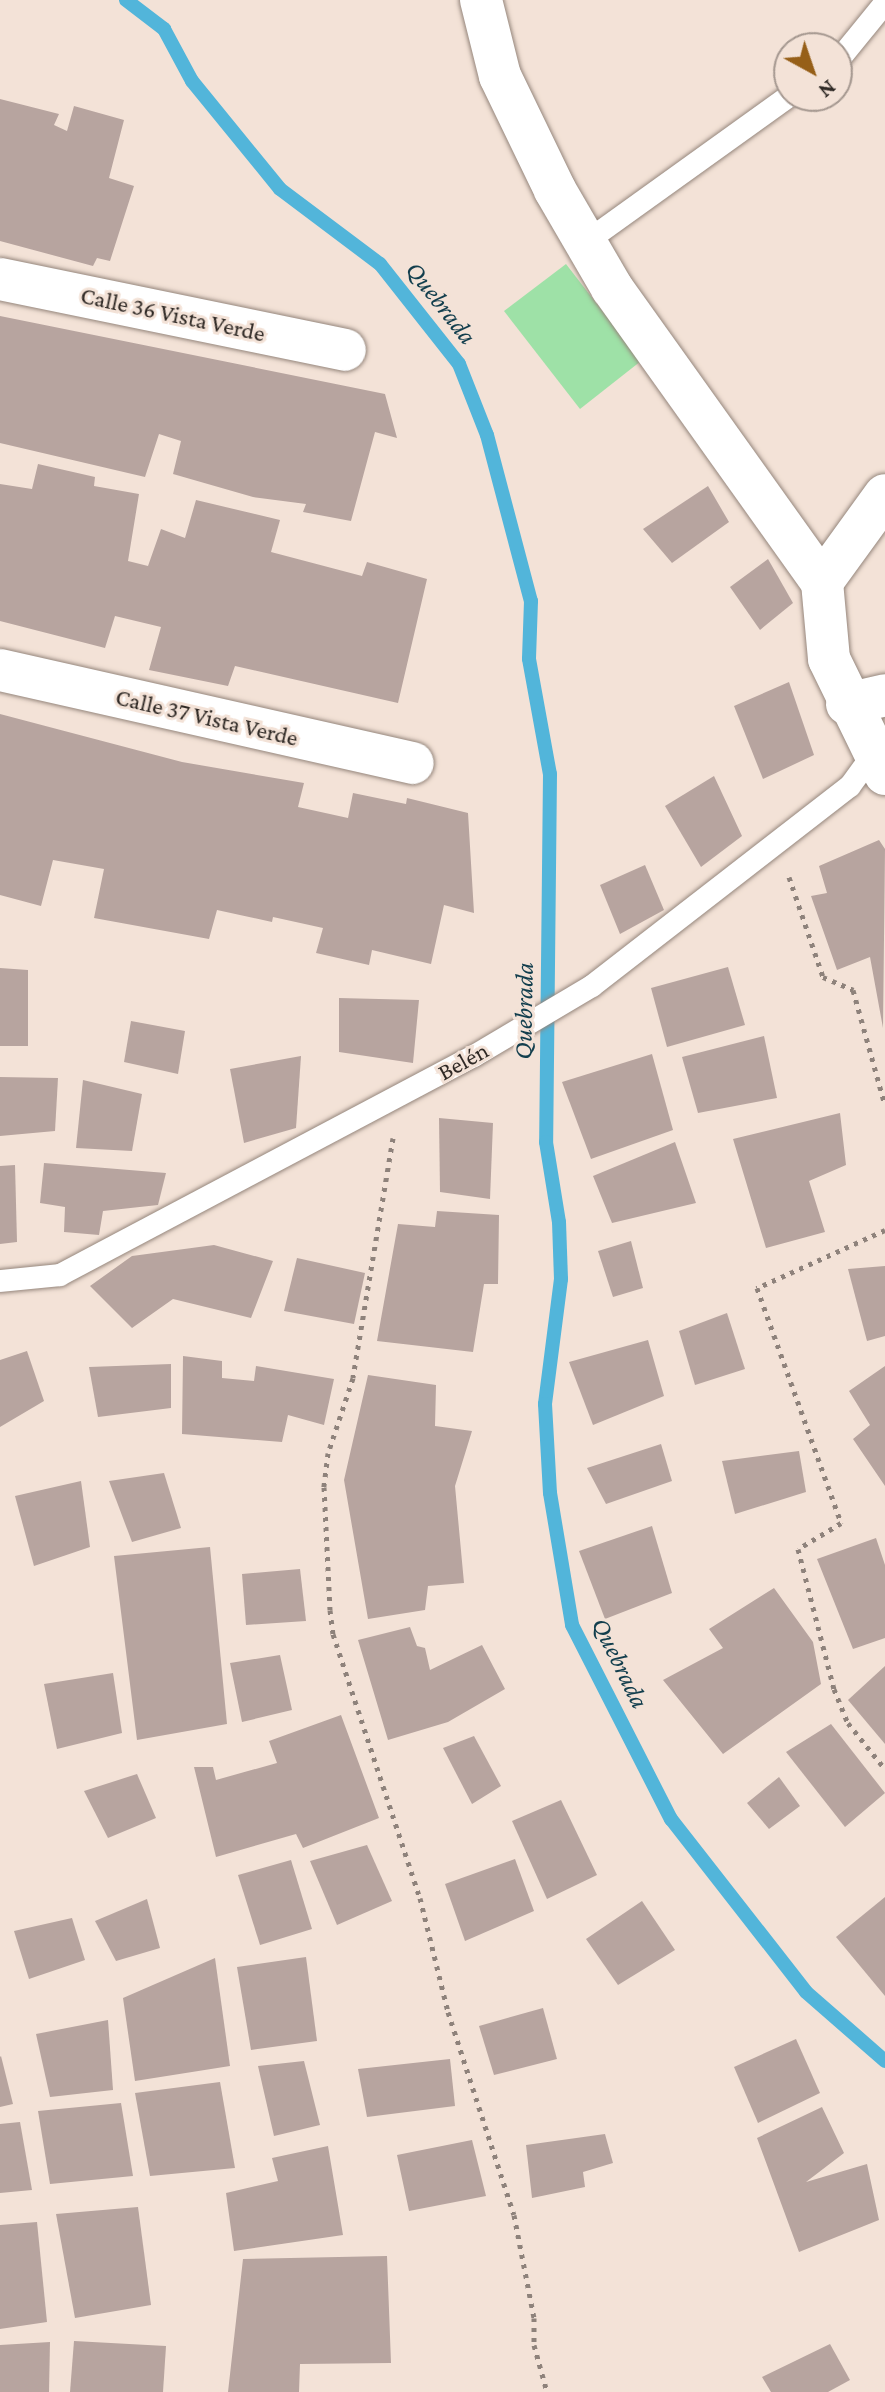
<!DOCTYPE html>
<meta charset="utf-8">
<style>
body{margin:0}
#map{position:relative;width:885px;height:2392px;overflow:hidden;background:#f3e2d7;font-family:"Crimson Pro",serif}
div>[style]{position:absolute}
.green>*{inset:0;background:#9ee1a7}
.stream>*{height:14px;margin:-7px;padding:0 7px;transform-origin:7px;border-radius:7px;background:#52b5da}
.building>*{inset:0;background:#b7a49f}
.path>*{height:5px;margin-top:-2.5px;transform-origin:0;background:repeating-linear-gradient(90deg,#8e827b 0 4px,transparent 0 10px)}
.roads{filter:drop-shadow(0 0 2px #95867c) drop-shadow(0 0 2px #95867c)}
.service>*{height:22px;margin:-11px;padding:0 11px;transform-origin:11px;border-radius:11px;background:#fff}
.minor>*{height:42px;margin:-21px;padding:0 21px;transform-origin:21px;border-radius:21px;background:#fff}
span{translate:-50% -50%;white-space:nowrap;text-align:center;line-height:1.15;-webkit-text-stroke:6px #f3e2d7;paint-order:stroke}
.street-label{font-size:24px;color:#2f2925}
.water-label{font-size:26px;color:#123e4d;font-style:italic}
.north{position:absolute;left:773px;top:32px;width:80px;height:80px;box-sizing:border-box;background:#f3e2d7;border:2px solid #a59890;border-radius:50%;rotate:140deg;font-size:22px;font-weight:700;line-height:32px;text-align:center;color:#2f2925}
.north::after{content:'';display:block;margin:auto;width:28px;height:36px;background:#965f18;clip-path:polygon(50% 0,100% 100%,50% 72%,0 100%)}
</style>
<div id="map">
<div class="green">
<div style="clip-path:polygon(566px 264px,641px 361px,580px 409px,504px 311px)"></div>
</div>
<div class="stream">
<div style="left:126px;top:0;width:48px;rotate:37.3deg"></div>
<div style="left:164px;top:29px;width:59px;rotate:61.7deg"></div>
<div style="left:192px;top:81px;width:139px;rotate:50.8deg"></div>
<div style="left:280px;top:189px;width:125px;rotate:36.9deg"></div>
<div style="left:380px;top:264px;width:127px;rotate:51.7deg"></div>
<div style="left:459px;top:364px;width:76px;rotate:68.5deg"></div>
<div style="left:487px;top:435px;width:172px;rotate:75.2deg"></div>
<div style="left:531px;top:601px;width:58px;rotate:92deg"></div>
<div style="left:529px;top:659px;width:117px;rotate:79.7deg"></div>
<div style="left:550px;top:774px;width:368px;rotate:90.6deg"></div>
<div style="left:546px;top:1142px;width:81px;rotate:80.8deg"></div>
<div style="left:559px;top:1222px;width:57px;rotate:88deg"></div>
<div style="left:561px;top:1279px;width:126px;rotate:97.3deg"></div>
<div style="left:545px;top:1404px;width:89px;rotate:86.8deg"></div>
<div style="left:550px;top:1493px;width:134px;rotate:80.5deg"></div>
<div style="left:572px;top:1625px;width:218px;rotate:63deg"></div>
<div style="left:671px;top:1819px;width:219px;rotate:52deg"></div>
<div style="left:806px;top:1992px;width:105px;rotate:41.1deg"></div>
</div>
<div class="building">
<div style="clip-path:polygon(0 99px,59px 114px,54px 125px,67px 131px,74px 106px,124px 120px,109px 178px,134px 186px,110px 261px,97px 258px,93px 266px,0 241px)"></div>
<div style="clip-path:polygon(0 316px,385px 394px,397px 438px,375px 432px,351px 521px,303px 512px,306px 504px,253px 497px,173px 474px,181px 441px,159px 434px,145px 477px,0 443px)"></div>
<div style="clip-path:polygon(38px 464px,95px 477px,94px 486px,139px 494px,128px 561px,148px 566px,161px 529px,185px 538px,196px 500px,280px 520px,271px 552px,362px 576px,367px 562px,427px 579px,398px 703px,235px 666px,228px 686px,149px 670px,161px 627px,115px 616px,105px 648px,0 621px,0 484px,32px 489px)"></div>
<div style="clip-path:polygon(708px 486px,729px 522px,672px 563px,643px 529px)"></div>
<div style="clip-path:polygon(768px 559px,793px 603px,760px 630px,730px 587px)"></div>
<div style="clip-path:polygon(789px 682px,814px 755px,763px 779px,734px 706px)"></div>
<div style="clip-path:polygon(0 714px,182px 762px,304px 783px,298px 807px,348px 818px,353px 793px,406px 804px,407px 798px,468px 813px,474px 913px,444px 905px,431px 964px,372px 950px,369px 965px,316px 953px,323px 928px,273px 917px,272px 922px,217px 910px,209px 939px,94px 918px,104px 869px,53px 860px,41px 906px,0 895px)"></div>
<div style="clip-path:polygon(714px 776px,742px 836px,701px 867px,665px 806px)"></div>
<div style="clip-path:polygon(879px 840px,885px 849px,883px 1028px,870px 957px,837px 970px,811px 896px,827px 893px,819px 866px)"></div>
<div style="clip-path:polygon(645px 865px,664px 910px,620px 934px,600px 885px)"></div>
<div style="clip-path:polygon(728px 967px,745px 1025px,667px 1047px,651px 988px)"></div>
<div style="clip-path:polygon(0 968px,28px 970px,28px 1046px,0 1046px)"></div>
<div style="clip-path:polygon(339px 998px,419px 1000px,413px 1063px,339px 1052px)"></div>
<div style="clip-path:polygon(131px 1021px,185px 1031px,178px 1074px,124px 1062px)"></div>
<div style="clip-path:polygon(764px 1036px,777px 1098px,698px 1113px,682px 1057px)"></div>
<div style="clip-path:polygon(652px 1054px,673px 1130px,591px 1159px,562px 1082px)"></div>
<div style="clip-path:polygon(301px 1056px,296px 1128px,244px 1143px,230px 1069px)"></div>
<div style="clip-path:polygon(0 1077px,58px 1078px,55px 1131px,0 1136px)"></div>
<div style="clip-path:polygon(83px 1080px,142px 1094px,132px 1151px,76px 1148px)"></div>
<div style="clip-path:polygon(840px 1113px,846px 1165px,809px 1181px,825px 1232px,766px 1248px,733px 1139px)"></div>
<div style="clip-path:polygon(439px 1118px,493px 1123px,490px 1199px,440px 1192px)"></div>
<div style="clip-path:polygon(675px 1142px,696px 1203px,612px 1223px,593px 1176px)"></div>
<div style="clip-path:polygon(44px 1163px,166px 1173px,158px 1205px,103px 1211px,99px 1235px,64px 1232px,65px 1207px,40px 1203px)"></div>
<div style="clip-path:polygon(15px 1165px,17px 1242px,0 1244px,0 1166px)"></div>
<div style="clip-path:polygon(437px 1211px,499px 1215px,498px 1284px,484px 1284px,473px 1352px,377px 1341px,398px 1224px,435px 1227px)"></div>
<div style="clip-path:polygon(631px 1241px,643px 1288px,613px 1297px,598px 1251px)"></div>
<div style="clip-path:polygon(214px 1245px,273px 1261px,251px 1318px,173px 1299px,132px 1328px,90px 1286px,132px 1256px)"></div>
<div style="clip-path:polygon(297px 1258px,365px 1273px,354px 1324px,284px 1311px)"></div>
<div style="clip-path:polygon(885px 1266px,885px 1336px,867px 1341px,848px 1269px)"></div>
<div style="clip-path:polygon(727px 1313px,745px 1369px,695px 1385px,679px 1331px)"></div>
<div style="clip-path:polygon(648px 1340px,664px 1396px,593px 1425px,569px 1362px)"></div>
<div style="clip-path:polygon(27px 1351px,44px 1401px,0 1427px,0 1360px)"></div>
<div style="clip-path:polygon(183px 1356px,222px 1361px,222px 1378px,254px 1381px,256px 1366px,334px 1379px,324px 1425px,288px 1415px,282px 1442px,182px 1434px)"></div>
<div style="clip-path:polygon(171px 1364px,171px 1408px,98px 1417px,89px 1367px)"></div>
<div style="clip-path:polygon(885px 1366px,885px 1486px,853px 1439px,870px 1425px,849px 1391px)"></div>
<div style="clip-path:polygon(368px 1375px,436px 1385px,435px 1426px,472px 1431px,455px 1486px,464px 1583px,428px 1586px,425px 1610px,368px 1619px,344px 1480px)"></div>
<div style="clip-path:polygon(661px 1444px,672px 1481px,606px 1504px,587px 1468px)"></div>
<div style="clip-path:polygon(799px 1451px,806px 1492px,735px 1514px,722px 1461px)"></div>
<div style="clip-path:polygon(164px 1473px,181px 1528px,132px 1542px,109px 1481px)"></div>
<div style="clip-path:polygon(81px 1481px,90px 1547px,34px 1566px,15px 1496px)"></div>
<div style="clip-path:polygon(652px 1526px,672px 1593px,605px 1619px,579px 1551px)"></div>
<div style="clip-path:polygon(876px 1538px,885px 1565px,885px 1638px,853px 1649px,817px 1559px)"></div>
<div style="clip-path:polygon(210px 1547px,227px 1724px,137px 1740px,114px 1556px)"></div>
<div style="clip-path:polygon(300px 1569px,306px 1621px,246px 1625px,242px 1574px)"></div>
<div style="clip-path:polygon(774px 1588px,813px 1642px,821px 1684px,723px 1754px,663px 1680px,723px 1648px,709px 1629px)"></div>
<div style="clip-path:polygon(410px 1627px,417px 1646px,425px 1648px,430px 1670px,482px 1645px,505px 1689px,448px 1722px,388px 1740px,358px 1640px)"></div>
<div style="clip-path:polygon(280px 1655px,292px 1710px,242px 1722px,230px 1663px)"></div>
<div style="clip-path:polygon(885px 1666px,885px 1744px,848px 1700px)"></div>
<div style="clip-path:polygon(113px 1673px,122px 1733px,57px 1749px,44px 1684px)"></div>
<div style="clip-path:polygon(341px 1715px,379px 1818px,303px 1848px,296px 1834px,216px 1857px,194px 1767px,213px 1767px,216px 1780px,277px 1763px,269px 1741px)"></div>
<div style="clip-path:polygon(831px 1724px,885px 1793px,845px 1827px,786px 1752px)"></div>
<div style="clip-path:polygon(474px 1736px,501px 1786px,472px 1804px,443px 1748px)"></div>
<div style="clip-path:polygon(137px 1774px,156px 1818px,108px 1838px,84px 1791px)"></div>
<div style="clip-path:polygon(779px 1777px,800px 1806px,769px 1829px,747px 1803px)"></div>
<div style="clip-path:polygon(561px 1800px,597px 1875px,547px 1899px,512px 1821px)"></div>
<div style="clip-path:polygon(367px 1845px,392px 1901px,337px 1925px,310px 1861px)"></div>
<div style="clip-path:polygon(515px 1859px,534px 1911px,465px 1941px,445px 1884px)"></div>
<div style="clip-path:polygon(291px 1860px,312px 1929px,260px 1945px,238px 1875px)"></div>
<div style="clip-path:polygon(885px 1897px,885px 1996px,836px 1937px)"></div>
<div style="clip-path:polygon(147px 1899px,160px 1948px,116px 1961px,95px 1921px)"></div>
<div style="clip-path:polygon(642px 1901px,675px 1950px,618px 1985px,586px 1939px)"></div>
<div style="clip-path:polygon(72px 1918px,85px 1960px,29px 1979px,14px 1931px)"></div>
<div style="clip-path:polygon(306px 1957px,317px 2041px,251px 2050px,237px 1967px)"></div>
<div style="clip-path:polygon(215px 1958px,230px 2066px,135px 2081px,123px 1998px)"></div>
<div style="clip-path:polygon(543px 2008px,557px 2059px,494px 2075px,479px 2026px)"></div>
<div style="clip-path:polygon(108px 2020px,113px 2090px,50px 2097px,36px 2034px)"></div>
<div style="clip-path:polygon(796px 2039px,820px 2093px,758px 2123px,734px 2067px)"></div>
<div style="clip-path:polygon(1px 2056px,13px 2104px,0 2107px,0 2057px)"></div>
<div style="clip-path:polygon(450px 2059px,455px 2106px,367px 2117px,358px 2069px)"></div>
<div style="clip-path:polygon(304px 2061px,320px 2125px,274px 2136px,258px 2066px)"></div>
<div style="clip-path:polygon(220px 2082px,235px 2168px,150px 2176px,135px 2093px)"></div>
<div style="clip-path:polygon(121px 2103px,133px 2176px,50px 2184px,38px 2111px)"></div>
<div style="clip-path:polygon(822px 2107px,844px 2153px,806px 2182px,867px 2164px,879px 2220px,799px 2252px,757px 2138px)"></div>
<div style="clip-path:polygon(20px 2122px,32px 2190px,0 2193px,0 2124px)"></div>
<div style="clip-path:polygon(605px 2134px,613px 2163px,583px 2172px,585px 2187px,532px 2198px,526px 2145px)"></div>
<div style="clip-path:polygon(472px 2140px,486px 2196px,409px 2211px,397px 2155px)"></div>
<div style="clip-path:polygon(328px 2146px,343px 2235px,234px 2251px,226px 2193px,278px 2181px,272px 2158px)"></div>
<div style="clip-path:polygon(138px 2207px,151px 2305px,75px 2318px,56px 2214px)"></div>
<div style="clip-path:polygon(37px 2222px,47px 2322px,0 2329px,0 2225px)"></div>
<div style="clip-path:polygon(387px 2256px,391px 2363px,300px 2364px,299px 2392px,228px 2392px,243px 2259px)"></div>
<div style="clip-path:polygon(74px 2341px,166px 2346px,163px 2392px,70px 2392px)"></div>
<div style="clip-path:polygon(50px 2342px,49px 2392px,0 2392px,0 2345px)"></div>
<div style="clip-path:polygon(830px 2344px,850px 2380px,828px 2392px,771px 2392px,762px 2377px)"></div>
</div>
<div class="path">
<div style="left:789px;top:877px;width:106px;rotate:71.2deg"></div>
<div style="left:823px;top:977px;width:33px;rotate:23deg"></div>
<div style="left:853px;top:990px;width:119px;rotate:74.5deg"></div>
<div style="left:393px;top:1138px;width:243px;rotate:99.5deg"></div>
<div style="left:353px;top:1378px;width:79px;rotate:108.4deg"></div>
<div style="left:328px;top:1453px;width:34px;rotate:97deg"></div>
<div style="left:324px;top:1487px;width:123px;rotate:87.2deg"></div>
<div style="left:330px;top:1610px;width:24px;rotate:83deg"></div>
<div style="left:333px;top:1634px;width:278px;rotate:71.8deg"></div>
<div style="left:420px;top:1898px;width:117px;rotate:76.2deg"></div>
<div style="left:448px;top:2012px;width:213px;rotate:72deg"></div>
<div style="left:514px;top:2215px;width:105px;rotate:79deg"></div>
<div style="left:534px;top:2318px;width:27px;rotate:90deg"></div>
<div style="left:534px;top:2345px;width:49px;rotate:74.5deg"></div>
<div style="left:885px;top:1230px;width:141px;rotate:155.6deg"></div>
<div style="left:757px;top:1288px;width:250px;rotate:70.3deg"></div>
<div style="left:841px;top:1523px;width:50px;rotate:148.8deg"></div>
<div style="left:798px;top:1549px;width:145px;rotate:75.6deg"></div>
<div style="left:834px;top:1689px;width:37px;rotate:68deg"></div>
<div style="left:848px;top:1723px;width:59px;rotate:51.2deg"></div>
</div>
<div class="roads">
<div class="service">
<div style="left:837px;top:62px;width:76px;rotate:-50.9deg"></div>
<div style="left:586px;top:242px;width:250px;rotate:-35.7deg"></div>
<div style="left:0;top:1281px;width:60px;rotate:-5.7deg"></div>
<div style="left:60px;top:1275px;width:468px;rotate:-27.9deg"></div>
<div style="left:474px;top:1056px;width:137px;rotate:-30.7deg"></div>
<div style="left:592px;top:986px;width:326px;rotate:-37.8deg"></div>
<div style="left:850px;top:786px;width:41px;rotate:-54deg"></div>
</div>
<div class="minor">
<div style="left:481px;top:0;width:78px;rotate:76deg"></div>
<div style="left:500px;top:76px;width:127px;rotate:64.2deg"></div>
<div style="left:555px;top:190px;width:113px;rotate:59.8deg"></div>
<div style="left:612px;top:288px;width:361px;rotate:54.5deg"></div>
<div style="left:822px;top:582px;width:77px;rotate:84.8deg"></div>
<div style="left:829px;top:659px;width:128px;rotate:64deg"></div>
<div style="left:0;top:279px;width:352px;rotate:11.6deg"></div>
<div style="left:822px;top:582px;width:107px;rotate:-54.1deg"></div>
<div style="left:0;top:670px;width:423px;rotate:12.7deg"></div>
<div style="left:847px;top:704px;width:39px;rotate:-13deg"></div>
</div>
</div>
<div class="street-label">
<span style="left:173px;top:314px;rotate:12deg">Calle 36 Vista Verde</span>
<span style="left:207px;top:717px;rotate:13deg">Calle 37 Vista Verde</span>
<span style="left:463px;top:1061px;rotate:-29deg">Belén</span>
</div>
<div class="water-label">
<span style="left:441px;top:303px;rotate:52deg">Quebrada</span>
<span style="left:524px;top:1011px;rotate:-89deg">Quebrada</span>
<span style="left:620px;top:1663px;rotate:64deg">Quebrada</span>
</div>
<div class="north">N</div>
</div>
